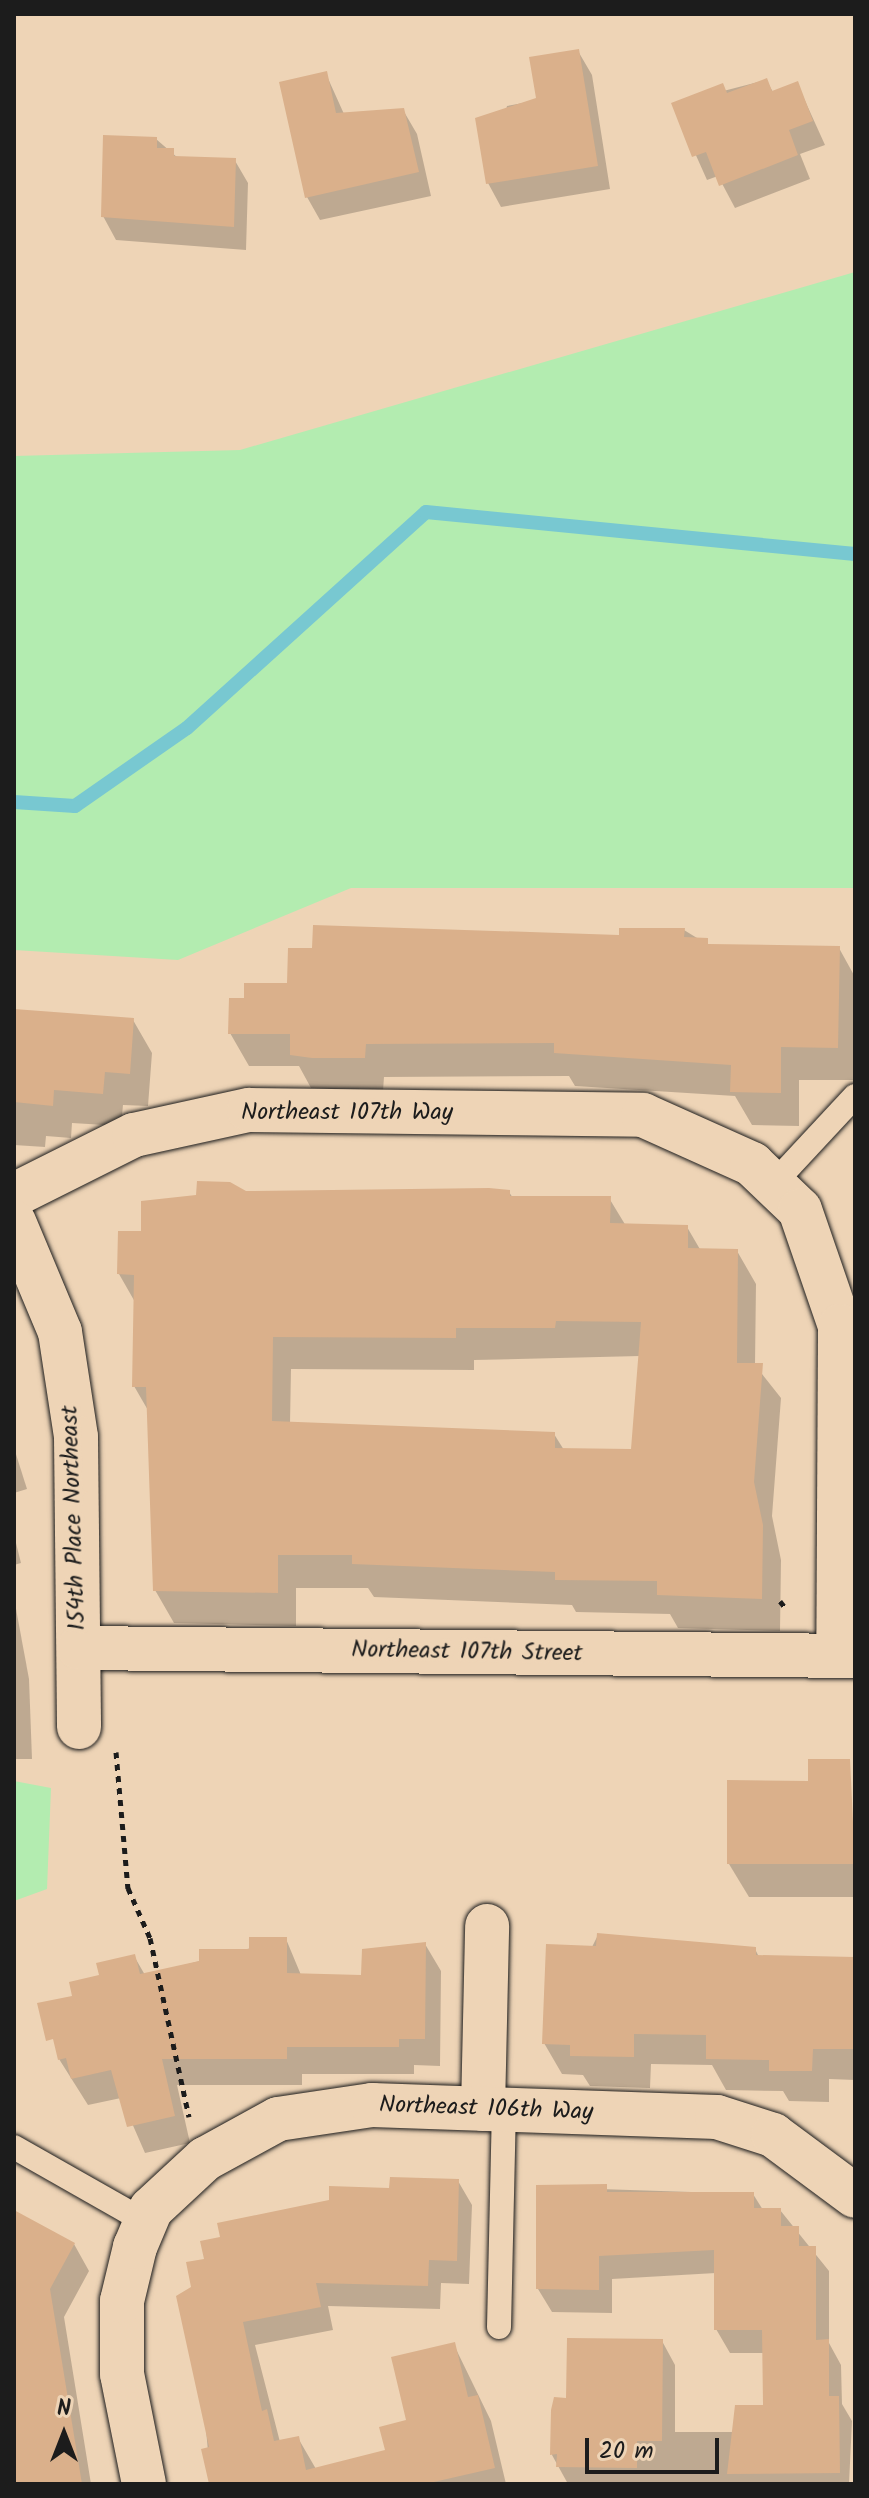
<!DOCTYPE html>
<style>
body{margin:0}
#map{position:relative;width:869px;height:2498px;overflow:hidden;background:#eed4b6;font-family:Kalam,sans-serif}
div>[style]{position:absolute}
.green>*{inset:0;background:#b3ecb0}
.shadow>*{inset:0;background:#0003}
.stream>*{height:14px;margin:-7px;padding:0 7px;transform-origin:7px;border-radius:7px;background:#78c8d1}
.building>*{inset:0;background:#dab08b}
.path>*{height:5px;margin-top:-2.5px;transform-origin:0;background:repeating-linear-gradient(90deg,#1c1c1c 0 6px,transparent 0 12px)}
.roads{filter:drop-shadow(0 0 2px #1c1c1c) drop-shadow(0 0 2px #1c1c1c)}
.lane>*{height:24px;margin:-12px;padding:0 12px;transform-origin:12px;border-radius:12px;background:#eed4b6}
.street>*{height:44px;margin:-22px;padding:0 22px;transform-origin:22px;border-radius:22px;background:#eed4b6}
span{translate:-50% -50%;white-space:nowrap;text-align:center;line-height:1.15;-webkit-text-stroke:8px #eed4b6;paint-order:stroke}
.street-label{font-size:24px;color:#1c1c1c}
.frame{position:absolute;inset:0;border:16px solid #1c1c1c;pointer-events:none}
.north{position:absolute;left:24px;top:2394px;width:80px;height:80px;-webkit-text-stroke:6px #eed4b6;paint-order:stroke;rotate:0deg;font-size:22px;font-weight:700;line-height:32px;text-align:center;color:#1c1c1c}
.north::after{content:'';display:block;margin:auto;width:28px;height:36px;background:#1c1c1c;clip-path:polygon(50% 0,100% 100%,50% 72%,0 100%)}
.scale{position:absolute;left:585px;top:2438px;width:134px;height:36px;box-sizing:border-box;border:4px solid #1c1c1c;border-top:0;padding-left:10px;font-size:24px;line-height:28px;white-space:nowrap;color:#1c1c1c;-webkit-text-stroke:6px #eed4b6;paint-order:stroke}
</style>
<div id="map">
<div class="green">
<div style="clip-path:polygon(855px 272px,855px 888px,351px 888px,178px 960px,14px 950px,14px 456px,240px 450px)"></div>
<div style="clip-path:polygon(14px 1781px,51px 1788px,47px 1889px,14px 1901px)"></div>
</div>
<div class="shadow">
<div style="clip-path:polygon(578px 51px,592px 75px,610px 189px,501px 207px,488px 183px,507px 106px,539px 100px)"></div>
<div style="clip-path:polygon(326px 74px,344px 114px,403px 110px,417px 134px,431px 196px,320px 220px,307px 197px)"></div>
<div style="clip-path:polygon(766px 80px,773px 92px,797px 83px,825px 145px,800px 154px,810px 179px,735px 208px,718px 176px,707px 180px,673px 104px)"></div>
<div style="clip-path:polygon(156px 139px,178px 158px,234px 159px,248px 183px,246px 250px,116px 240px,103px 216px)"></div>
<div style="clip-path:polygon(684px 930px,710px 946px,839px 948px,855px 977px,855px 1080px,799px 1080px,799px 1126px,752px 1125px,735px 1096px,575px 1086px,569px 1076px,384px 1077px,383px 1091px,311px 1088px,299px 1066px,249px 1066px,230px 1033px,246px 1000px,289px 985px)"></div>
<div style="clip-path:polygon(14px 1011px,133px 1020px,152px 1053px,148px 1106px,123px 1105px,121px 1126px,72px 1123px,71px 1138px,46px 1136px,45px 1147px,14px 1145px)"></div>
<div style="clip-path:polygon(evenodd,509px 1192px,513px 1198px,609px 1198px,626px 1226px,687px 1227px,701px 1251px,737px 1251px,756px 1284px,755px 1365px,781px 1398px,772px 1516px,781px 1560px,780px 1631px,678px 1628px,670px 1614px,576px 1612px,572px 1605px,374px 1597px,368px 1588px,296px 1588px,296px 1626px,174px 1623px,155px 1590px,149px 1412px,134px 1386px,135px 1302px,119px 1274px,143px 1233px,246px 1193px,509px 1192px,640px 1356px,633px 1451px,564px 1450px,554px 1434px,290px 1424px,291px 1369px,474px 1370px,474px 1360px,640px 1356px)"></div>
<div style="clip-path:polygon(14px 1448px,27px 1489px,14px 1493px)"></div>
<div style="clip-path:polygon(14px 1535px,21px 1563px,14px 1565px)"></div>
<div style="clip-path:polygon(14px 1598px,29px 1679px,32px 1759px,14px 1759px)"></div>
<div style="clip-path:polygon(849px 1761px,855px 1897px,749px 1897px,729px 1864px,810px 1783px)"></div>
<div style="clip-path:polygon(598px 1935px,755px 1949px,759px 1957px,855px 1959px,855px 2080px,829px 2079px,829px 2102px,789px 2101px,783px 2091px,726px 2090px,712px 2065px,651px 2064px,650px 2088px,590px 2086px,583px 2075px,562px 2074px,544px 2043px)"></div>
<div style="clip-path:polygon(286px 1939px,301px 1975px,363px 1977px,425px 1944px,441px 1971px,440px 2066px,414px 2065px,414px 2074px,302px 2074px,302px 2085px,177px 2085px,190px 2143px,145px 2153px,121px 2098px,88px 2105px,59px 2059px,74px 1997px,134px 1956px,145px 1975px)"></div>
<div style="clip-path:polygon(458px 2181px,472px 2205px,469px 2284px,441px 2283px,440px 2309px,328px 2306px,333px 2330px,255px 2345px,280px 2442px,298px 2438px,316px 2469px,387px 2451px,454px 2345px,491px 2421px,506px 2484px,211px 2484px,193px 2288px,206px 2261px,391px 2190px)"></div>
<div style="clip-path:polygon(538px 2187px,753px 2194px,763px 2210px,780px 2210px,829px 2271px,829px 2343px,841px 2365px,842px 2404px,852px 2421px,849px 2484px,568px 2484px,552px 2455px,553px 2410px,568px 2400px,662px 2341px,675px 2365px,675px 2432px,737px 2432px,765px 2407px,764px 2353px,730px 2353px,716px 2329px,716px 2273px,612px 2279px,612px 2313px,552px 2312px,538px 2289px)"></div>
<div style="clip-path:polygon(14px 2212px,74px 2244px,89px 2271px,64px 2317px,91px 2484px,14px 2484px)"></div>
</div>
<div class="stream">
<div style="left:14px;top:802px;width:61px;rotate:3.8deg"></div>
<div style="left:75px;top:806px;width:136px;rotate:-34.9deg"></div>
<div style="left:187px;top:728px;width:322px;rotate:-42.1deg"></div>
<div style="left:426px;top:512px;width:431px;rotate:5.6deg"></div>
</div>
<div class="building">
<div style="clip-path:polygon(579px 49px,598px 166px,486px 184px,475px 118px,536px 98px,529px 57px)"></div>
<div style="clip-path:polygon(327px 71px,336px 113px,404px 108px,419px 172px,305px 198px,279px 82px)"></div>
<div style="clip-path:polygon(767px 78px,772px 91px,798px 81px,813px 121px,789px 130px,798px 155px,719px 186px,706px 152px,692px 157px,671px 103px,723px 83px,727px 93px)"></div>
<div style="clip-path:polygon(103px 135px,157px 137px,157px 148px,174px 148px,174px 156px,236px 158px,234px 227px,101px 217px)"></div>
<div style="clip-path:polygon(313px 925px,619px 935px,619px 928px,685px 928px,684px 937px,708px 938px,708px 944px,840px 946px,838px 1048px,781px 1047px,781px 1093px,730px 1092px,731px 1065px,554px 1053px,554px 1043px,366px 1044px,365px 1058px,312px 1058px,290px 1055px,290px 1034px,228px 1034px,229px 998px,244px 998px,244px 983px,287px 983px,288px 948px,312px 948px)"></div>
<div style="clip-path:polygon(14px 1009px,134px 1018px,130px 1074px,105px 1072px,103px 1094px,54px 1090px,53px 1106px,14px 1102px)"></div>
<div style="clip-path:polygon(evenodd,197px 1181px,230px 1182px,246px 1191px,489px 1188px,510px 1190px,510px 1196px,611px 1196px,610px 1223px,688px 1225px,688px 1248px,738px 1249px,737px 1363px,763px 1363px,754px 1482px,763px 1525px,762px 1599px,657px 1595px,657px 1581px,555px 1580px,555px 1572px,352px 1564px,352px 1555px,278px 1555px,278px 1593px,153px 1591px,146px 1387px,132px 1387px,134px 1275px,117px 1274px,118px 1231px,141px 1231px,141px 1201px,196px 1195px,197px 1181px,556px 1321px,641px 1322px,631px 1449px,555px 1448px,555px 1432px,272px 1421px,273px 1337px,456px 1338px,456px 1328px,555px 1328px,556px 1321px)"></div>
<div style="clip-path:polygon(808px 1759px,850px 1759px,855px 1864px,727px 1864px,727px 1780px,808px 1781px)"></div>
<div style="clip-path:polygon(597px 1933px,756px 1947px,756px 1955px,855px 1957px,855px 2049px,813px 2049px,812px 2071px,769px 2071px,769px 2060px,706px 2059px,706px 2035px,634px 2034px,634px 2057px,570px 2056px,570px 2045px,542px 2044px,546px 1944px,596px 1946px)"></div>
<div style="clip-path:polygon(249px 1937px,287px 1937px,287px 1973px,361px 1975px,362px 1949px,426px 1942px,425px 2039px,399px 2039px,399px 2047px,287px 2047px,287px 2059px,162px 2059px,175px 2116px,127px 2127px,111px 2070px,71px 2079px,66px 2058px,58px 2060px,53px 2039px,46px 2041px,37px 2003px,72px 1996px,69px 1982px,99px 1975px,96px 1963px,135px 1954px,140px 1974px,199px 1961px,199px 1949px,249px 1949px)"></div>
<div style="clip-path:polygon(390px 2177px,459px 2179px,457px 2261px,429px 2260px,428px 2286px,316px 2283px,321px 2307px,243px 2322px,262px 2411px,267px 2409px,274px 2441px,299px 2436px,306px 2470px,385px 2450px,379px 2427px,406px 2420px,391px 2357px,455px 2342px,468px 2397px,478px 2395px,495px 2468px,425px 2484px,209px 2484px,201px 2449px,209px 2447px,176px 2296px,191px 2287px,186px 2262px,204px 2259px,200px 2241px,220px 2237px,217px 2223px,329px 2200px,329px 2186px,389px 2188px)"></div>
<div style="clip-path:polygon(607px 2184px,607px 2192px,754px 2192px,754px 2208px,781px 2208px,781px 2226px,799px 2226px,799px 2246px,816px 2246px,816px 2340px,829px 2339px,829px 2396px,839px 2396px,840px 2473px,727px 2474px,735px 2405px,763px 2405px,762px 2330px,714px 2330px,714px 2250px,599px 2256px,599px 2290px,536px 2289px,536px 2185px)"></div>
<div style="clip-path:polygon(14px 2210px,75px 2243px,50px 2289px,82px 2484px,14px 2484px)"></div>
<div style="clip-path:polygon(567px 2338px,663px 2339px,662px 2441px,637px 2441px,637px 2468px,556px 2467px,557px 2454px,550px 2455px,551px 2410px,554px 2397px,566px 2398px)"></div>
</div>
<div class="path">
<div style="left:780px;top:1601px;width:11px;rotate:52deg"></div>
<div style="left:116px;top:1752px;width:137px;rotate:85deg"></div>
<div style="left:128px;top:1888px;width:55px;rotate:66.3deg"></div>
<div style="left:150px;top:1938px;width:183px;rotate:77.7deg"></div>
</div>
<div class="roads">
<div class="lane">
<div style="left:776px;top:1181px;width:116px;rotate:-47.1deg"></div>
<div style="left:14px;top:2147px;width:152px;rotate:29.6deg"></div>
<div style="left:499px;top:2327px;width:217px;rotate:-88.7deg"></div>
</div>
<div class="street">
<div style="left:14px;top:1195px;width:134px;rotate:-26.6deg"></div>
<div style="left:134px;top:1135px;width:118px;rotate:-12.3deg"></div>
<div style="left:249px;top:1110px;width:394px;rotate:0.7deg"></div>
<div style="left:643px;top:1115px;width:120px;rotate:24.2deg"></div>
<div style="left:752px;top:1164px;width:66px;rotate:43.8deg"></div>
<div style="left:800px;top:1210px;width:123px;rotate:71deg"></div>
<div style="left:840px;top:1326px;width:329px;rotate:90.3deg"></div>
<div style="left:14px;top:1222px;width:119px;rotate:67.3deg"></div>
<div style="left:60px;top:1332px;width:106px;rotate:81.3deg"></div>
<div style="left:76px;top:1437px;width:290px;rotate:89.4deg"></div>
<div style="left:79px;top:1648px;width:776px;rotate:0.59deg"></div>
<div style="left:483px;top:2109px;width:183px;rotate:-88.7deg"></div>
<div style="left:144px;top:2484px;width:112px;rotate:-101.3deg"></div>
<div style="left:122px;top:2374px;width:73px;rotate:-90deg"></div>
<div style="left:122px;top:2301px;width:56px;rotate:-76.5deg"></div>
<div style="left:135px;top:2247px;width:41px;rotate:-67.2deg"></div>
<div style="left:151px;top:2209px;width:74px;rotate:-42.8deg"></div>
<div style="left:205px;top:2159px;width:83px;rotate:-28.7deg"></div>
<div style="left:278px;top:2119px;width:95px;rotate:-8.5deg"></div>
<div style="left:372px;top:2105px;width:345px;rotate:2deg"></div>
<div style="left:717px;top:2117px;width:59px;rotate:17.8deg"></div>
<div style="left:773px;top:2135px;width:102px;rotate:36.6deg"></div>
</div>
</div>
<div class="street-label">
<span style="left:347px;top:1113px">Northeast 107th Way</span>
<span style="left:74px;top:1518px;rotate:-92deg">154th Place Northeast</span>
<span style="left:467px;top:1652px;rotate:1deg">Northeast 107th Street</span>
<span style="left:486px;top:2109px;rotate:2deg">Northeast 106th Way</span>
</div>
<div class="frame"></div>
<div class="north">N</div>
<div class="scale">20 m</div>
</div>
